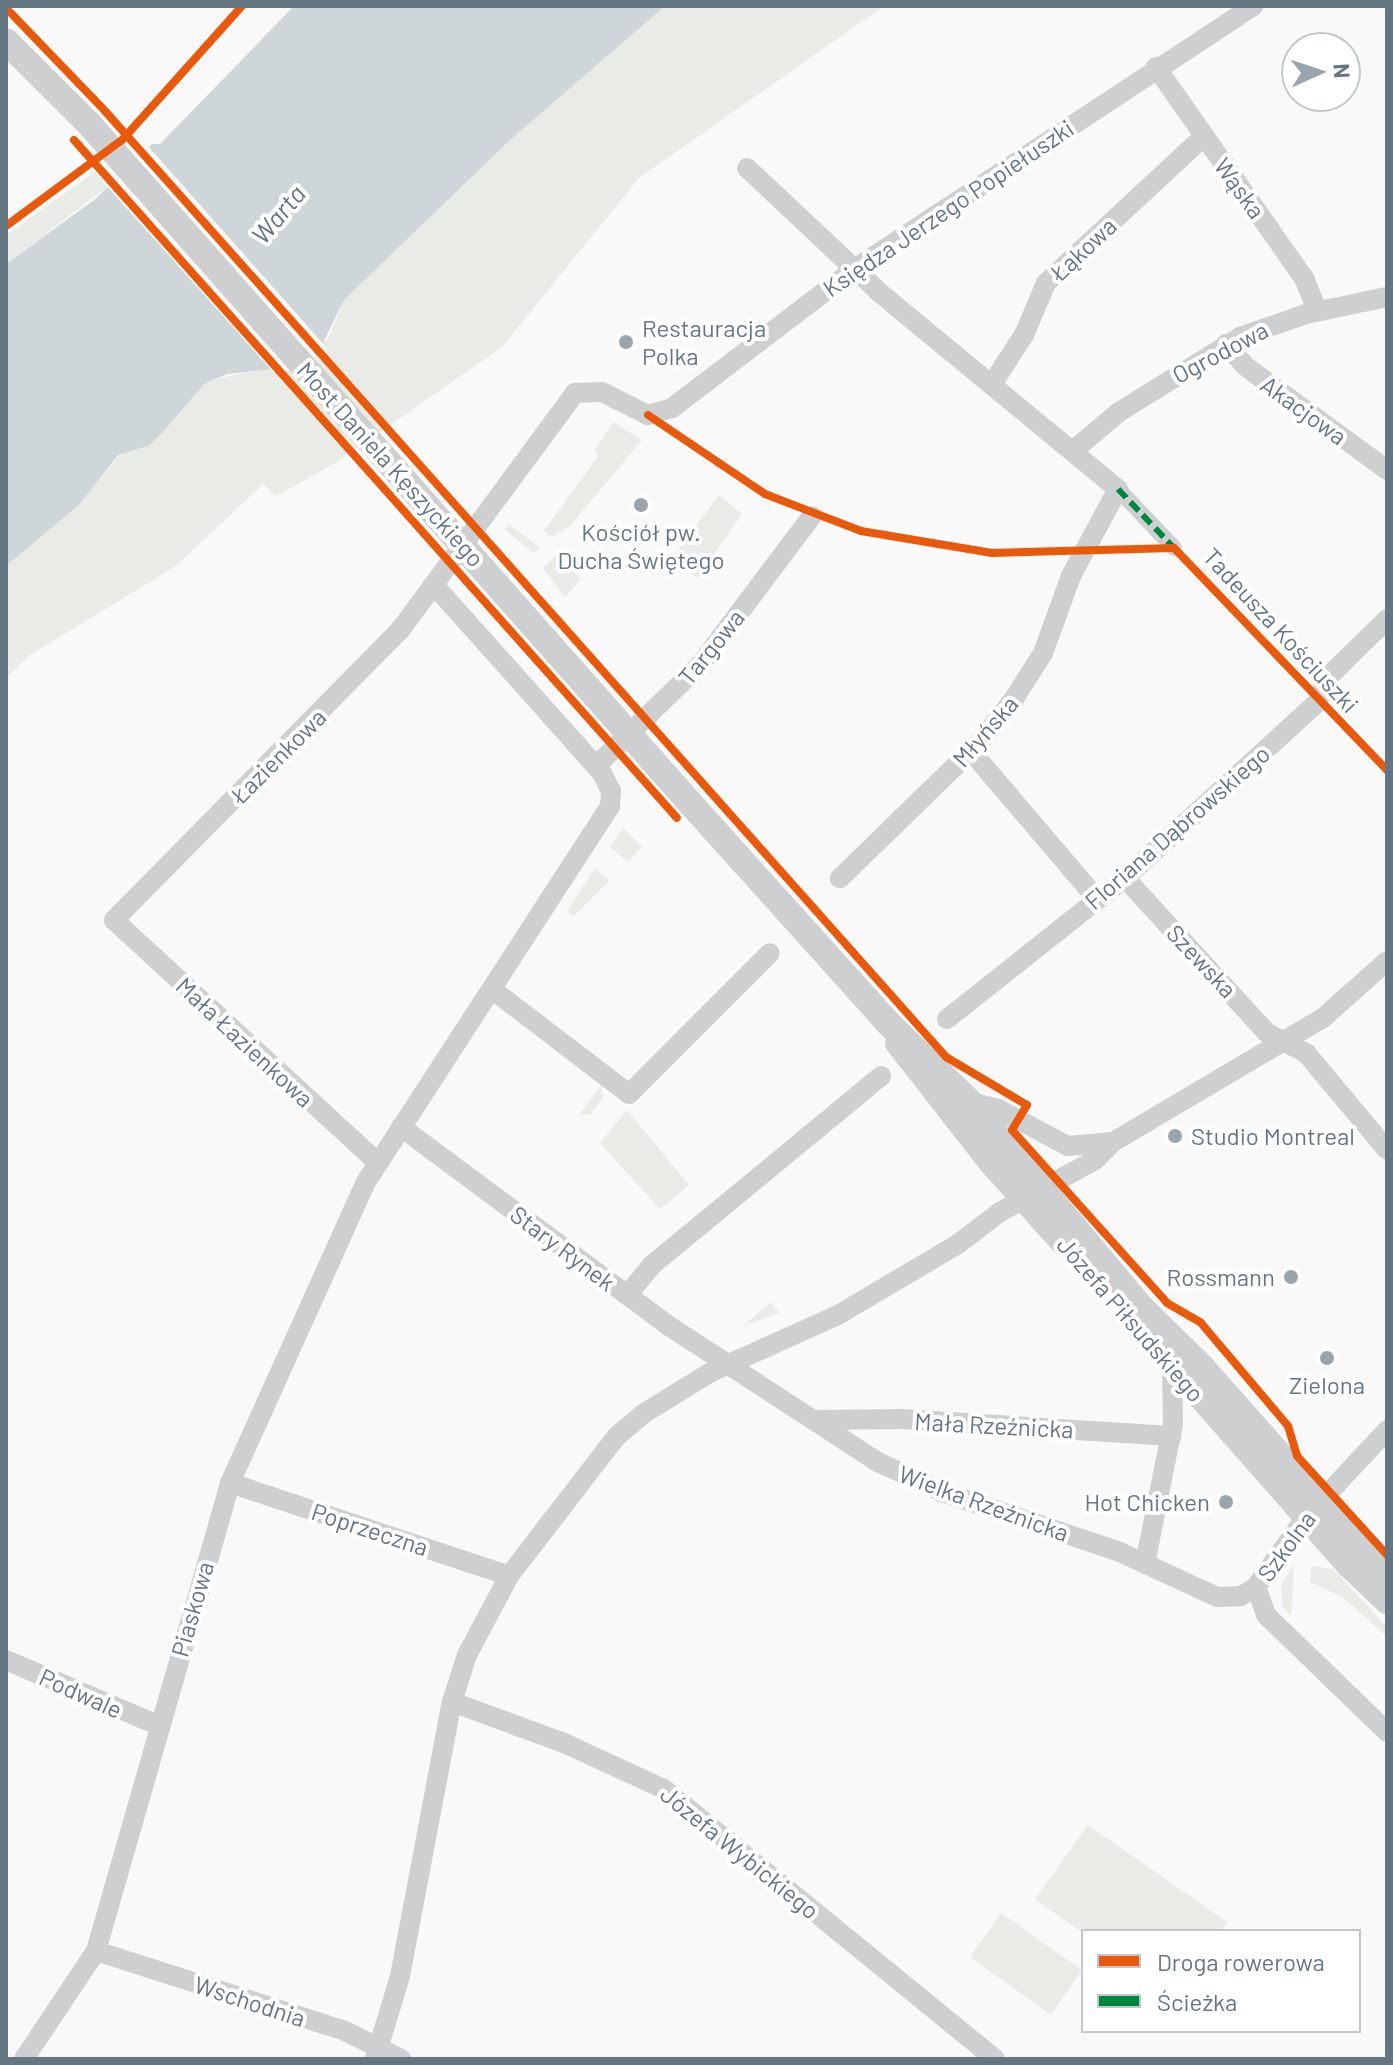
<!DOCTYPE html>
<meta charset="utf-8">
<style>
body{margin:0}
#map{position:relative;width:1393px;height:2065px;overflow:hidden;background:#f9f9f9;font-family:Barlow,sans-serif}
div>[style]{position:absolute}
.green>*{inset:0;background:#e8ebe6}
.water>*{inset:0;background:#ced6d9}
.pier>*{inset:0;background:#f9f9f9}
.pedestrian>*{height:16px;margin:-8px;padding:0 8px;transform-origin:8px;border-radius:8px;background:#cecfd0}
.minor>*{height:20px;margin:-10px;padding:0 10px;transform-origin:10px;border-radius:10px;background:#cecfd0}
.tertiary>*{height:26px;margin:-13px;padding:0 13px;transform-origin:13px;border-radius:13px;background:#cecfd0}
.tertiary-bridge>*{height:26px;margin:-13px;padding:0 13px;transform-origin:13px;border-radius:13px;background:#cecfd0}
.quiet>*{height:6px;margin-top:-3px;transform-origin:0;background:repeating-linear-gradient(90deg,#00873e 0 12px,transparent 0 18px)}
.cycleway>*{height:8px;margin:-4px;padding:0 4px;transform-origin:4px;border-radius:4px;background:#e8590c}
.dots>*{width:22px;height:22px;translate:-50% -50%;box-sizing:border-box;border:4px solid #fff;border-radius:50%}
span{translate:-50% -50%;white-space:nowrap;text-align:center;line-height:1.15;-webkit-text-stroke:8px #fff;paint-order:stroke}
.street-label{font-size:24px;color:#657683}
.poi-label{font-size:24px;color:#657683}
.left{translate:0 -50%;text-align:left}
.right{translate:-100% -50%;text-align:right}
.water-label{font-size:26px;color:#60757c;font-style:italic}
.frame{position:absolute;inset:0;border:8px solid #657683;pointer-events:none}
.legend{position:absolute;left:1081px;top:1929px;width:280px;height:104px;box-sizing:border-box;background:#fff;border:2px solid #c1c8cd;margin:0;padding:10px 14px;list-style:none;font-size:24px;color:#657683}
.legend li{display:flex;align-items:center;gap:16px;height:40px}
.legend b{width:40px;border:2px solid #c1c8cd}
.north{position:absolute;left:1281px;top:32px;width:80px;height:80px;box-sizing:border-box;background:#fff;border:2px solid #c1c8cd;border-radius:50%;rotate:87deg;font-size:22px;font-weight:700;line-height:32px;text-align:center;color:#657683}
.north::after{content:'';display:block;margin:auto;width:28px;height:36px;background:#99a4ac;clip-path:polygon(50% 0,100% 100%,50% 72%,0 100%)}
</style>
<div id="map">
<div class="green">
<div style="clip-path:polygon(665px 6px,884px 6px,639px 178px,502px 347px,337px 462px,276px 496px,263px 484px,176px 566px,30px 655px,6px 678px,6px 566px,79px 505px,119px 455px,148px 446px,205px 382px,255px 370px,328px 339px,344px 300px,509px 141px)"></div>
<div style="clip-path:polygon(95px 172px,107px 187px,6px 264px,6px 235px)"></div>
<div style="clip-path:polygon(613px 422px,642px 440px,570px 526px,552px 537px,544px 531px,599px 455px,594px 451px)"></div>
<div style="clip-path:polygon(719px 495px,742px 514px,697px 578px,672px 558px)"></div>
<div style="clip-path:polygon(509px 524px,540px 548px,534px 553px,505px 530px)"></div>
<div style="clip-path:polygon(556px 555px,581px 579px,565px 597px,543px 568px)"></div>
<div style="clip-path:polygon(623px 828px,642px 847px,628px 862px,610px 847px)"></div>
<div style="clip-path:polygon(595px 868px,609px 881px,574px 916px,567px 911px)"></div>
<div style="clip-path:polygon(601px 1086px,603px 1097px,591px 1114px,579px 1115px)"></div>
<div style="clip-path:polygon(627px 1110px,689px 1185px,660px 1209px,600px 1143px)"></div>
<div style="clip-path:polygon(771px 1302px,779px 1313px,743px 1326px)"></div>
<div style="clip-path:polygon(1294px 1564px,1291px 1616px,1282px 1606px,1281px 1586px)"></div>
<div style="clip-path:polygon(1311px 1566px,1333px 1569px,1387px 1627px,1387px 1637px,1344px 1598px,1310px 1582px)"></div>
<div style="clip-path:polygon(1088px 1825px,1227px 1922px,1221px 1931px,1083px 1933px,1035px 1899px)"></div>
<div style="clip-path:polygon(1001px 1913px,1082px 1970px,1051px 2015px,970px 1957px)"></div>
</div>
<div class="water">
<div style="clip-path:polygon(294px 6px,665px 6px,509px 141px,344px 300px,316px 357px,295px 366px,228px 374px,205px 383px,161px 434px,148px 446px,118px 455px,79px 505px,6px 566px,6px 264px,94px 200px,152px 144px,160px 144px)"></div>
</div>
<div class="pier">
<div style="clip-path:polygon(146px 144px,327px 348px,319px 359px,296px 370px,273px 372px,105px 184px)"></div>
</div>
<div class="pedestrian">
<div style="left:1118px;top:489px;width:81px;rotate:46.5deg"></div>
</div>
<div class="minor">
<div style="left:1156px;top:67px;width:258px;rotate:55deg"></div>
<div style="left:1304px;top:278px;width:35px;rotate:68deg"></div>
<div style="left:747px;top:168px;width:183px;rotate:43.2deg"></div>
<div style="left:880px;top:293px;width:308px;rotate:39.5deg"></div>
<div style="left:1118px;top:489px;width:99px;rotate:118.4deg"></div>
<div style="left:1071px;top:576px;width:82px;rotate:110deg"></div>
<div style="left:1043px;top:653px;width:54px;rotate:122.2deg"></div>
<div style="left:1014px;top:699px;width:53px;rotate:128.2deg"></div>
<div style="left:981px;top:741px;width:197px;rotate:135.8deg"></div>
<div style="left:1226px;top:344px;width:29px;rotate:49deg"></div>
<div style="left:1245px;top:366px;width:176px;rotate:36.2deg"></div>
<div style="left:992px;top:384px;width:59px;rotate:-56.9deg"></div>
<div style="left:1024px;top:335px;width:56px;rotate:-67.1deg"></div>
<div style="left:1046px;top:283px;width:214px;rotate:-42.9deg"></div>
<div style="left:1074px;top:450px;width:59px;rotate:-40.2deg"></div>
<div style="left:1119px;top:412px;width:142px;rotate:-31.8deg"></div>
<div style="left:1240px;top:337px;width:70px;rotate:-19.2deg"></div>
<div style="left:1306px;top:314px;width:83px;rotate:-11.9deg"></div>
<div style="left:971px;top:751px;width:194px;rotate:49.6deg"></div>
<div style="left:596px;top:766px;width:145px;rotate:-44.2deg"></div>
<div style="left:700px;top:665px;width:186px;rotate:-53.1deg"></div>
<div style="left:1125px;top:878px;width:210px;rotate:47.5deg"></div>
<div style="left:1267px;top:1033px;width:44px;rotate:27.1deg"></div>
<div style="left:1306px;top:1053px;width:126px;rotate:50.1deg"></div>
<div style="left:493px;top:990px;width:171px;rotate:37.4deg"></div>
<div style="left:629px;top:1094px;width:199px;rotate:-45deg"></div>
<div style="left:947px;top:1019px;width:227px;rotate:-38.4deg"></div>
<div style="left:1125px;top:878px;width:261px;rotate:-42.4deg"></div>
<div style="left:1318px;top:702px;width:23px;rotate:-72deg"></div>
<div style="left:1325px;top:680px;width:87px;rotate:-44.5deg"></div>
<div style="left:970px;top:1102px;width:29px;rotate:14deg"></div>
<div style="left:998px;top:1109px;width:79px;rotate:27.9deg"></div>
<div style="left:1068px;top:1146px;width:45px;rotate:-5.1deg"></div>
<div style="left:401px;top:1127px;width:334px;rotate:36.6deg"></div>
<div style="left:669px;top:1326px;width:249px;rotate:33.1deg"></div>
<div style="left:878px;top:1462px;width:71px;rotate:25.1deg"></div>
<div style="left:942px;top:1492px;width:188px;rotate:18.6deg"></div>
<div style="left:1120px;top:1552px;width:107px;rotate:24.9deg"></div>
<div style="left:1217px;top:1597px;width:24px;rotate:-2deg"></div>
<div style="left:1241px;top:1596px;width:17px;rotate:-31deg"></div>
<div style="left:1256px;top:1587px;width:86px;rotate:-54.5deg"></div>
<div style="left:1306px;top:1517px;width:119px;rotate:-47deg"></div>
<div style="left:377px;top:1162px;width:357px;rotate:-137.4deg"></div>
<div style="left:114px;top:920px;width:409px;rotate:-45.4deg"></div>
<div style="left:401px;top:629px;width:293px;rotate:-53.6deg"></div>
<div style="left:575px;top:393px;width:27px;rotate:-2deg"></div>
<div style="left:602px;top:392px;width:51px;rotate:26.6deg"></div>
<div style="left:648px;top:415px;width:25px;rotate:-16deg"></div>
<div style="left:672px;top:408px;width:231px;rotate:-37.3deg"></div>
<div style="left:856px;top:268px;width:476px;rotate:-33.4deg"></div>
<div style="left:627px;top:1295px;width:39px;rotate:-50deg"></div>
<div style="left:652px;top:1265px;width:297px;rotate:-39.5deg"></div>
<div style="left:817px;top:1420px;width:84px;rotate:-0.7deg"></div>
<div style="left:901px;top:1419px;width:271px;rotate:3.6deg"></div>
<div style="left:230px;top:1483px;width:294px;rotate:18.4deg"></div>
<div style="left:1145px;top:1564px;width:143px;rotate:-78.7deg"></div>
<div style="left:1173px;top:1424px;width:59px;rotate:-91deg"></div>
<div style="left:1256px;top:1587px;width:30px;rotate:70deg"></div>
<div style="left:1266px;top:1615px;width:168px;rotate:44deg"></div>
<div style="left:6px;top:1660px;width:165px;rotate:23.2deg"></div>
<div style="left:452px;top:1702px;width:119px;rotate:20.1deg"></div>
<div style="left:564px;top:1743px;width:110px;rotate:24.7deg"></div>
<div style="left:664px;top:1789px;width:427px;rotate:39.2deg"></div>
<div style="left:96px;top:1951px;width:262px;rotate:17.8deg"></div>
<div style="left:345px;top:2031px;width:63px;rotate:26.6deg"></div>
<div style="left:24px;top:2059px;width:130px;rotate:-56.3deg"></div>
<div style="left:96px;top:1951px;width:487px;rotate:-74deg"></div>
<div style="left:230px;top:1483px;width:330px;rotate:-65.7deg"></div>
<div style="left:366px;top:1182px;width:448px;rotate:-57deg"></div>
<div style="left:610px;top:806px;width:15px;rotate:-86deg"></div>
<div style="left:611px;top:791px;width:20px;rotate:-117deg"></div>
<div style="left:602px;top:773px;width:251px;rotate:-131.8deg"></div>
<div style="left:375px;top:2059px;width:87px;rotate:-73.2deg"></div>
<div style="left:400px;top:1976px;width:279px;rotate:-79.3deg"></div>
<div style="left:452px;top:1702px;width:49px;rotate:-72.3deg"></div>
<div style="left:467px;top:1655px;width:89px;rotate:-62deg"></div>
<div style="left:509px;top:1576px;width:177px;rotate:-52.4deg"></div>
<div style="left:617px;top:1436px;width:34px;rotate:-40deg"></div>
<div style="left:643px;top:1414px;width:78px;rotate:-31.8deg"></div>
<div style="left:709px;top:1373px;width:141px;rotate:-24.2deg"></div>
<div style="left:838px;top:1315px;width:139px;rotate:-30.6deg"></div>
<div style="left:958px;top:1244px;width:53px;rotate:-37.3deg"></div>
<div style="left:1000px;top:1212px;width:108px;rotate:-28.7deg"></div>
<div style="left:1095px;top:1160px;width:25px;rotate:-45deg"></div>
<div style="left:1113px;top:1142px;width:245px;rotate:-30.6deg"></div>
<div style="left:1324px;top:1017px;width:84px;rotate:-41.6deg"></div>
</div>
<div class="tertiary">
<div style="left:6px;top:41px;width:119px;rotate:45deg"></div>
<div style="left:691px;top:804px;width:297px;rotate:48deg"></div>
<div style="left:890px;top:1025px;width:111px;rotate:43.9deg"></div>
<div style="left:970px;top:1102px;width:267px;rotate:50.2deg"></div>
<div style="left:1141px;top:1307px;width:86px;rotate:44.5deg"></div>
<div style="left:1202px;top:1367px;width:279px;rotate:48.5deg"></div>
<div style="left:898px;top:1043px;width:151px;rotate:52deg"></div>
<div style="left:991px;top:1162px;width:109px;rotate:48deg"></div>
<div style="left:1133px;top:1320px;width:325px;rotate:48.6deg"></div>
<div style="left:1348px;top:1564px;width:54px;rotate:43.5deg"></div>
</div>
<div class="tertiary-bridge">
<div style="left:90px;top:125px;width:907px;rotate:48.49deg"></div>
</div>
<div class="quiet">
<div style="left:1118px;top:489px;width:81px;rotate:46.5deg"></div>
</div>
<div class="cycleway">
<div style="left:6px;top:8px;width:143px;rotate:46.1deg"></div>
<div style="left:105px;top:111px;width:1266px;rotate:48.36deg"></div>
<div style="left:946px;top:1057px;width:94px;rotate:30.7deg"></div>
<div style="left:1027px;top:1105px;width:29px;rotate:121deg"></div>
<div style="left:1012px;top:1130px;width:232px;rotate:48.1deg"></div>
<div style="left:1167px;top:1303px;width:39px;rotate:30deg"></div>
<div style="left:1201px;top:1323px;width:135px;rotate:49.8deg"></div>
<div style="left:1288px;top:1426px;width:31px;rotate:73deg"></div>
<div style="left:1297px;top:1456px;width:134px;rotate:47.7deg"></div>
<div style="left:74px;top:140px;width:907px;rotate:48.35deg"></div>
<div style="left:6px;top:226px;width:146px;rotate:-36.6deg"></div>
<div style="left:123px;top:139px;width:178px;rotate:-48.2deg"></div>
<div style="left:648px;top:415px;width:141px;rotate:34deg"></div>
<div style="left:765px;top:494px;width:103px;rotate:21.1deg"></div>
<div style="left:861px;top:531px;width:133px;rotate:9.5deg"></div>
<div style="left:992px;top:553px;width:182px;rotate:-1.6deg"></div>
<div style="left:1174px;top:548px;width:308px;rotate:46.2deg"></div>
</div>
<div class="dots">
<div style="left:626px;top:342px;background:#99a4ac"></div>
<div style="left:641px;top:505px;background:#99a4ac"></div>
<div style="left:1175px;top:1136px;background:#99a4ac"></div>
<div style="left:1291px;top:1277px;background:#99a4ac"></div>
<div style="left:1327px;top:1358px;background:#99a4ac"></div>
<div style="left:1226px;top:1502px;background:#99a4ac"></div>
</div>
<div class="street-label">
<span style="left:1240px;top:188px;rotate:54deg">Wąska</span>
<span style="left:948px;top:208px;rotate:-34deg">Księdza Jerzego Popiełuszki</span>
<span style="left:1083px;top:249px;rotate:-43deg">Łąkowa</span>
<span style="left:1220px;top:352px;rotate:-28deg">Ogrodowa</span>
<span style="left:1304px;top:410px;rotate:36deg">Akacjowa</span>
<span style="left:391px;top:464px;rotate:48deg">Most Daniela Kęszyckiego</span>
<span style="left:1281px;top:630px;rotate:47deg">Tadeusza Kościuszki</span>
<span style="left:711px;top:647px;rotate:-51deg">Targowa</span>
<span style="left:985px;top:731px;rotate:-49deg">Młyńska</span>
<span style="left:278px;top:756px;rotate:-45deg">Łazienkowa</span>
<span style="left:1177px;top:827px;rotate:-41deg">Floriana Dąbrowskiego</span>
<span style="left:1202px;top:961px;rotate:47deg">Szewska</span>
<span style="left:245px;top:1042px;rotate:43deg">Mała Łazienkowa</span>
<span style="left:563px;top:1248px;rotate:37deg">Stary Rynek</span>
<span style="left:1131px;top:1319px;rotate:49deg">Józefa Piłsudskiego</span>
<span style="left:994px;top:1425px;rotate:3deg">Mała Rzeźnicka</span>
<span style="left:984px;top:1503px;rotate:20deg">Wielka Rzeźnicka</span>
<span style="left:370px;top:1529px;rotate:18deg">Poprzeczna</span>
<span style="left:1286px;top:1546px;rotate:-54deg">Szkolna</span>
<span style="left:192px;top:1609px;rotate:-74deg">Piaskowa</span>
<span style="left:81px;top:1693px;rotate:24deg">Podwale</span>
<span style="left:740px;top:1852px;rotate:39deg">Józefa Wybickiego</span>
<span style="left:250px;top:2001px;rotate:18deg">Wschodnia</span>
</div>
<div class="poi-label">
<span class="left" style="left:642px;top:342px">Restauracja<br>Polka</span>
<span style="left:641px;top:546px">Kościół pw.<br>Ducha Świętego</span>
<span class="left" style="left:1191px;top:1136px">Studio Montreal</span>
<span class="right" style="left:1275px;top:1277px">Rossmann</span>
<span style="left:1327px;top:1385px">Zielona</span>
<span class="right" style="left:1210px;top:1502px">Hot Chicken</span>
</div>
<div class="water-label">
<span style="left:278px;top:214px;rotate:-50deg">Warta</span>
</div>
<div class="frame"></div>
<ul class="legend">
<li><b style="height:10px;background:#e8590c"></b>Droga rowerowa</li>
<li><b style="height:10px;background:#00873e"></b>Ścieżka</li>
</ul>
<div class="north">N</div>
</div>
